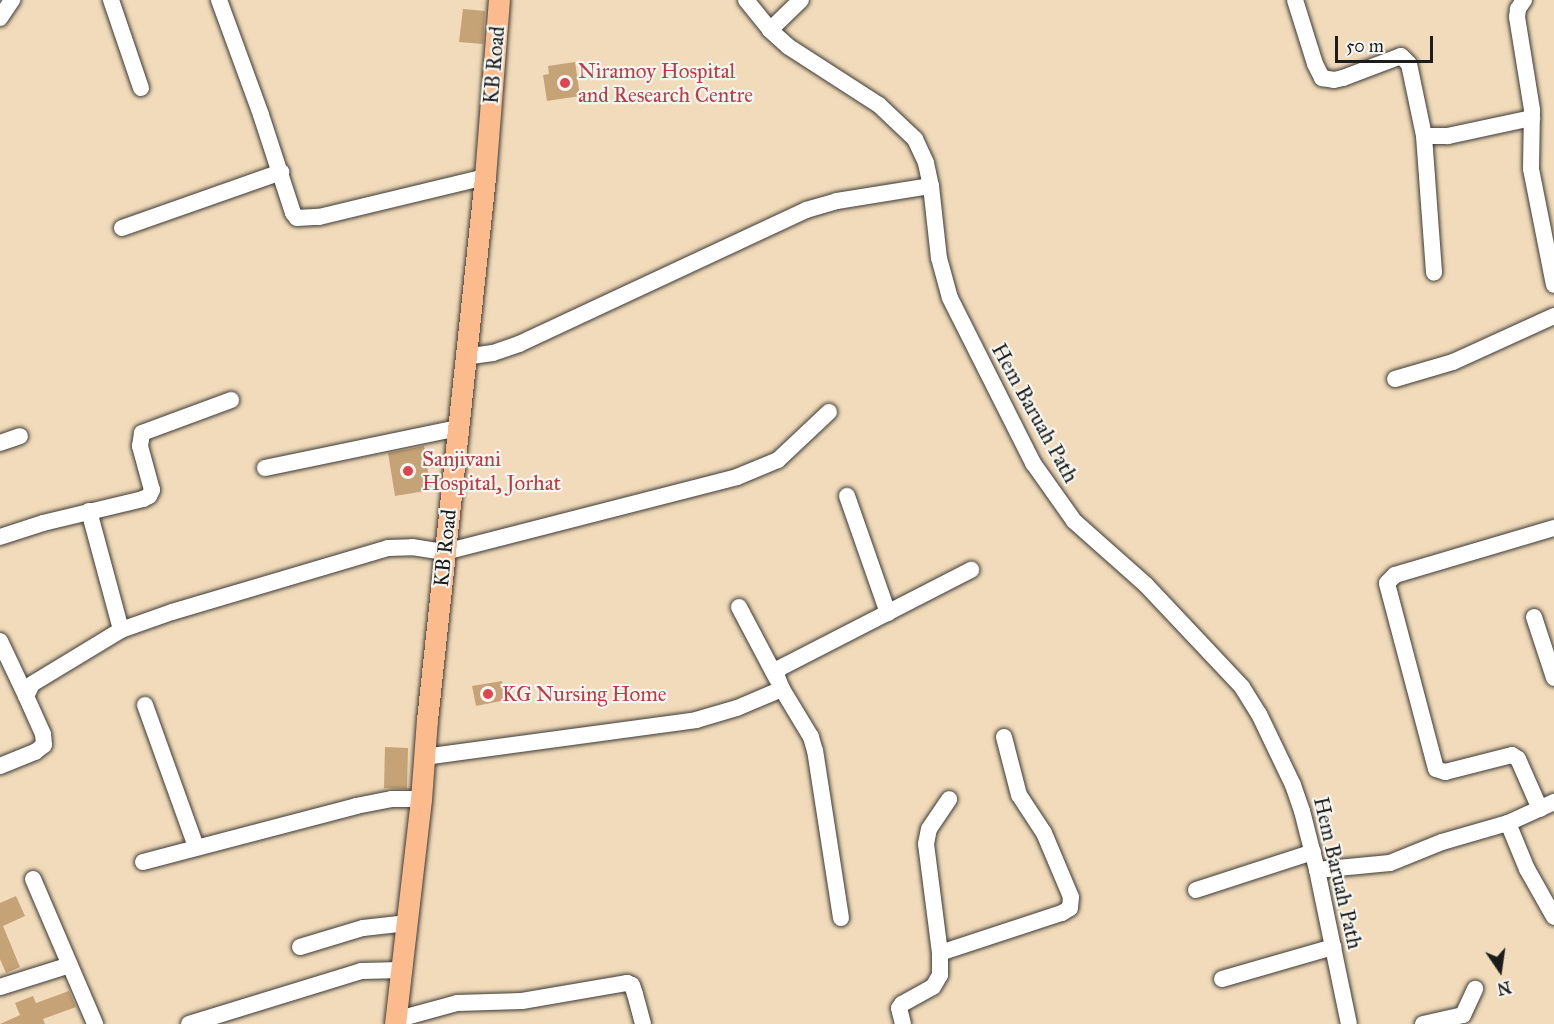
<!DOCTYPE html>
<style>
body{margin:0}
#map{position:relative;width:1554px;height:1024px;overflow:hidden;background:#f1dbba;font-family:"IM FELL Great Primer",serif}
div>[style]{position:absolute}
.building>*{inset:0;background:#c6a377}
.roads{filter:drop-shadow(0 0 2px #3c3934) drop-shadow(0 0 2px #3c3934)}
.minor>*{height:16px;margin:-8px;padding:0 8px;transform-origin:8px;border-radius:8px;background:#fff}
.major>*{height:21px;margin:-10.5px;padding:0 10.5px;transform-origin:10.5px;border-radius:10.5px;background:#fbbb8d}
.dots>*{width:16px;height:16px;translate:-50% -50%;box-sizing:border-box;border:3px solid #f6f6f2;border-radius:50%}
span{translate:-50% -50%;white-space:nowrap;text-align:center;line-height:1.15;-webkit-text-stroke:4.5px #f6f6f2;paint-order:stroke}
.street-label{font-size:21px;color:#1c1c1c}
.health-label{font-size:21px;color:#be3a42}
.left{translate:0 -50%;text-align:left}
.north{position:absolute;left:1470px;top:940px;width:60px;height:60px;-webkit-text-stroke:4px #f6f6f2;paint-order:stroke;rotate:167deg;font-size:16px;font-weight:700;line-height:24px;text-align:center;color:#1c1c1c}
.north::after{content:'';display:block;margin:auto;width:21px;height:27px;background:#1c1c1c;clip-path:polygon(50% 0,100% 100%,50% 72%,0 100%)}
.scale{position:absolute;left:1335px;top:36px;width:98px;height:27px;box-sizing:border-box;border:3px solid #1c1c1c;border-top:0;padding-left:8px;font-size:18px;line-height:21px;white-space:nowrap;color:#1c1c1c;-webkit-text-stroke:4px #f6f6f2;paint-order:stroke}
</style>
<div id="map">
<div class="building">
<div style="clip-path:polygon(463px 9px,485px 11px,483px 44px,459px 42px)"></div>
<div style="clip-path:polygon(575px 62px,580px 96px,547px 101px,543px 75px,549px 74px,548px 66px)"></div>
<div style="clip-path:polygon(424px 446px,431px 490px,395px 496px,388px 453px)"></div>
<div style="clip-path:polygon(502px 681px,506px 700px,476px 706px,472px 686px)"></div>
<div style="clip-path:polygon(385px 747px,408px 748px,407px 789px,384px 788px)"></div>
<div style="clip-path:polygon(16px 896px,25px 916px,3px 926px,20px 967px,6px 973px,0 959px,0 903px)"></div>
<div style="clip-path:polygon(69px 991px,76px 1007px,43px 1019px,45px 1024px,0 1024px,20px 1015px,15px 1003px,33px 996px,36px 1003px)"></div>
</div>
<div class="roads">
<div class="minor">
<div style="left:111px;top:0;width:93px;rotate:71.2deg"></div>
<div style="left:219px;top:0;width:122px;rotate:69.9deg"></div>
<div style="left:261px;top:115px;width:103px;rotate:71.9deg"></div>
<div style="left:293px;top:213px;width:6px;rotate:51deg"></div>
<div style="left:297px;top:218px;width:22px;rotate:-3deg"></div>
<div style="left:319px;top:217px;width:171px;rotate:-13.5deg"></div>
<div style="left:746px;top:0;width:38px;rotate:51deg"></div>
<div style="left:770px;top:30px;width:25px;rotate:42deg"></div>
<div style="left:789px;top:47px;width:107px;rotate:32.8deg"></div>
<div style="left:879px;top:105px;width:50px;rotate:43.4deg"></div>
<div style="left:915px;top:139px;width:26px;rotate:65deg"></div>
<div style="left:926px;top:163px;width:24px;rotate:78deg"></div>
<div style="left:931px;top:186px;width:72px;rotate:83.7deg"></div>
<div style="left:939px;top:258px;width:41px;rotate:74.6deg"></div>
<div style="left:950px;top:298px;width:185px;rotate:63.3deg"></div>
<div style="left:1033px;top:463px;width:71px;rotate:54.7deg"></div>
<div style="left:1074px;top:521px;width:96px;rotate:41.6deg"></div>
<div style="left:1146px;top:585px;width:140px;rotate:46.7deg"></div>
<div style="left:1242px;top:687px;width:32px;rotate:58deg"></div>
<div style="left:1259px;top:714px;width:79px;rotate:64.4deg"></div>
<div style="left:1293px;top:785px;width:28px;rotate:71deg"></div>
<div style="left:1302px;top:811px;width:61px;rotate:75.7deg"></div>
<div style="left:1317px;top:870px;width:157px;rotate:78.3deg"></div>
<div style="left:1295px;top:0;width:67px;rotate:72.6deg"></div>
<div style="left:1315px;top:64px;width:16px;rotate:63deg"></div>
<div style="left:1322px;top:78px;width:12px;rotate:9deg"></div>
<div style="left:1334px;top:80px;width:9px;rotate:-13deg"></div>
<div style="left:1343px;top:78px;width:62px;rotate:-20.8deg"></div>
<div style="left:1401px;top:56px;width:11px;rotate:45deg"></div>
<div style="left:1409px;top:64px;width:74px;rotate:78.2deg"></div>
<div style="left:1424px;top:136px;width:137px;rotate:85.8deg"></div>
<div style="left:1524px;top:0;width:11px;rotate:124deg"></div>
<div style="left:1518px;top:9px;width:8px;rotate:97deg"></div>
<div style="left:1517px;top:17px;width:94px;rotate:80.8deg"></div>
<div style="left:1532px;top:110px;width:59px;rotate:91deg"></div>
<div style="left:1531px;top:169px;width:118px;rotate:78.8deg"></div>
<div style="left:0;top:18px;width:22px;rotate:-56deg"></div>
<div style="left:770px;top:30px;width:43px;rotate:-44.1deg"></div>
<div style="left:1424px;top:136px;width:24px"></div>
<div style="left:1448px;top:136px;width:86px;rotate:-12.1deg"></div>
<div style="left:122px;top:228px;width:169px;rotate:-19.4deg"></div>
<div style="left:464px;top:357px;width:29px;rotate:-8deg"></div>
<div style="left:493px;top:353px;width:28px;rotate:-19deg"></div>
<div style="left:519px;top:344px;width:317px;rotate:-25deg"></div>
<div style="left:806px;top:210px;width:32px;rotate:-16deg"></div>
<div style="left:837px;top:201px;width:95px;rotate:-9.1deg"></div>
<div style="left:1395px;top:379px;width:60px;rotate:-16.3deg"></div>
<div style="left:1453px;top:362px;width:111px;rotate:-24.5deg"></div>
<div style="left:0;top:443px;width:21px;rotate:-19deg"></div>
<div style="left:265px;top:468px;width:197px;rotate:-11.7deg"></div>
<div style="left:847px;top:496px;width:124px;rotate:70.7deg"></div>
<div style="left:89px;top:511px;width:123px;rotate:74.9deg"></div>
<div style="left:0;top:537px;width:45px;rotate:-18deg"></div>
<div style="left:43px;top:523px;width:103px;rotate:-13.5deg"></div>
<div style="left:143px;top:499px;width:7px;rotate:-27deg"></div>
<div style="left:149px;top:496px;width:7px;rotate:-63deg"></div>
<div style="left:152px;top:490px;width:46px;rotate:-105.3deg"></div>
<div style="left:140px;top:446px;width:13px;rotate:-81deg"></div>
<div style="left:142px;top:433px;width:95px;rotate:-20.3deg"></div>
<div style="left:739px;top:607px;width:81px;rotate:62.2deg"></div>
<div style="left:1534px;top:617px;width:64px;rotate:71.8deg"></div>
<div style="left:0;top:641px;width:61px;rotate:64.7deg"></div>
<div style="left:145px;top:705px;width:151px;rotate:70.2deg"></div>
<div style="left:424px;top:757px;width:275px;rotate:-7.7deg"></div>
<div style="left:696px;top:720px;width:43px;rotate:-16.3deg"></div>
<div style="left:737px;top:708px;width:49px;rotate:-22.9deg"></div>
<div style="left:0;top:766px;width:38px;rotate:-22deg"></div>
<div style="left:35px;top:752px;width:11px;rotate:-38deg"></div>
<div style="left:44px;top:745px;width:11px;rotate:-95deg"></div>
<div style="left:43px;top:734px;width:42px;rotate:-114.1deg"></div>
<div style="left:26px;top:696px;width:13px;rotate:-63deg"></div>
<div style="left:32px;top:684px;width:104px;rotate:-31.2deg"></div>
<div style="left:121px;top:630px;width:54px;rotate:-19.4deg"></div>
<div style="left:172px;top:612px;width:225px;rotate:-16.5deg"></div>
<div style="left:388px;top:548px;width:24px;rotate:-2deg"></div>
<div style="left:412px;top:547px;width:33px;rotate:9deg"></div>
<div style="left:445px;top:552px;width:301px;rotate:-14.4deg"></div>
<div style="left:737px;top:477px;width:44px;rotate:-22.5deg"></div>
<div style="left:778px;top:460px;width:70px;rotate:-43.3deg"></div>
<div style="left:1540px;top:809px;width:55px;rotate:-113.7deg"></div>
<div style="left:1518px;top:759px;width:7px;rotate:-146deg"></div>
<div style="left:1512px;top:755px;width:69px;rotate:165.8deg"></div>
<div style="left:1445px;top:772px;width:9px;rotate:-162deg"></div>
<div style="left:1436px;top:769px;width:192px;rotate:-104.8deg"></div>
<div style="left:1387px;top:583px;width:11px;rotate:-45deg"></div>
<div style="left:1395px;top:575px;width:166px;rotate:-16.5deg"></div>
<div style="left:1508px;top:823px;width:50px;rotate:67.6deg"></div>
<div style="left:1527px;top:869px;width:55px;rotate:60.6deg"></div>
<div style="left:143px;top:862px;width:220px;rotate:-14.7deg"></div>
<div style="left:356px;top:806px;width:37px;rotate:-11deg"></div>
<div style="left:392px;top:799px;width:29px"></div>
<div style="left:1317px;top:870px;width:73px;rotate:-5.5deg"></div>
<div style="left:1390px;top:863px;width:56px;rotate:-22deg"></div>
<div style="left:1442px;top:842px;width:69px;rotate:-16.1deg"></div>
<div style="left:1508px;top:823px;width:51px;rotate:-24.5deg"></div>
<div style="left:33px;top:879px;width:158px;rotate:66.8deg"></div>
<div style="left:1196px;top:890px;width:123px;rotate:-18deg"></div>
<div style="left:841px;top:918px;width:169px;rotate:-98.8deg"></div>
<div style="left:815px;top:751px;width:15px;rotate:-106deg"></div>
<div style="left:811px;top:737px;width:56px;rotate:-121.1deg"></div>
<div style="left:782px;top:689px;width:16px;rotate:-112deg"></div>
<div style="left:776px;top:674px;width:7px;rotate:-56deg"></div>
<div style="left:780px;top:668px;width:215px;rotate:-27.2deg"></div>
<div style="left:300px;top:947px;width:66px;rotate:-16.8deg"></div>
<div style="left:363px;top:928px;width:45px;rotate:-6.3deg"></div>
<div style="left:940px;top:953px;width:128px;rotate:-18.2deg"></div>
<div style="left:1062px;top:913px;width:9px;rotate:-32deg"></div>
<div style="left:1070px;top:908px;width:11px;rotate:-85deg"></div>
<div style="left:1071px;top:897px;width:69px;rotate:-112.9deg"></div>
<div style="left:1044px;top:833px;width:45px;rotate:-123.3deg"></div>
<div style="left:1019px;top:795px;width:60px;rotate:-104.5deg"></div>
<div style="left:1222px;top:979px;width:116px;rotate:-16.1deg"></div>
<div style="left:0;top:987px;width:73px;rotate:-17.4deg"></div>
<div style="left:395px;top:1020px;width:64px;rotate:-15.3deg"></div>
<div style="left:457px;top:1003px;width:65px;rotate:-1.8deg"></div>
<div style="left:522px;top:1001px;width:107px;rotate:-9.7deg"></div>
<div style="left:627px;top:983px;width:5px;rotate:22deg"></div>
<div style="left:632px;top:985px;width:9px;rotate:72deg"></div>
<div style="left:635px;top:994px;width:31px;rotate:75deg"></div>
<div style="left:189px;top:1024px;width:180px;rotate:-17.1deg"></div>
<div style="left:361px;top:971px;width:41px;rotate:-1.4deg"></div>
<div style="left:903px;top:1024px;width:16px;rotate:-104deg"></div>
<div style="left:899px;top:1008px;width:5px;rotate:-53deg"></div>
<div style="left:902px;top:1004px;width:35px;rotate:-29deg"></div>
<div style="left:933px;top:987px;width:14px;rotate:-60deg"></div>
<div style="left:940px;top:975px;width:22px;rotate:-90deg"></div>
<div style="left:940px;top:953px;width:110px;rotate:-97.3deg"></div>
<div style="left:926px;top:844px;width:15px;rotate:-79deg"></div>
<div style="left:929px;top:829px;width:36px;rotate:-56deg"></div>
<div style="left:1423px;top:1024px;width:41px;rotate:-12.7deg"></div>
<div style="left:1463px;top:1015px;width:29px;rotate:-65deg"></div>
</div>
<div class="major">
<div style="left:395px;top:1024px;width:226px;rotate:-83.4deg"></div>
<div style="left:421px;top:799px;width:79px;rotate:-85.7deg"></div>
<div style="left:427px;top:720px;width:546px;rotate:-83.9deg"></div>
<div style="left:485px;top:177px;width:178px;rotate:-85.5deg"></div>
</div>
</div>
<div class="dots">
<div style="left:565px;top:83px;background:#e0444e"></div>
<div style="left:408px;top:471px;background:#e0444e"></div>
<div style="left:488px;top:694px;background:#e0444e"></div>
</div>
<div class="street-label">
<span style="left:494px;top:65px;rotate:-85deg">KB Road</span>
<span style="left:1035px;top:413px;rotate:61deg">Hem Baruah Path</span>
<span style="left:445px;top:548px;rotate:-84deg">KB Road</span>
<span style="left:1338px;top:873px;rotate:77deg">Hem Baruah Path</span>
</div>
<div class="health-label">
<span class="left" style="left:578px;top:83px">Niramoy Hospital<br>and Research Centre</span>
<span class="left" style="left:422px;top:471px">Sanjivani<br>Hospital, Jorhat</span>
<span class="left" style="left:502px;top:694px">KG Nursing Home</span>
</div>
<div class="north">N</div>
<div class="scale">50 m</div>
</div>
